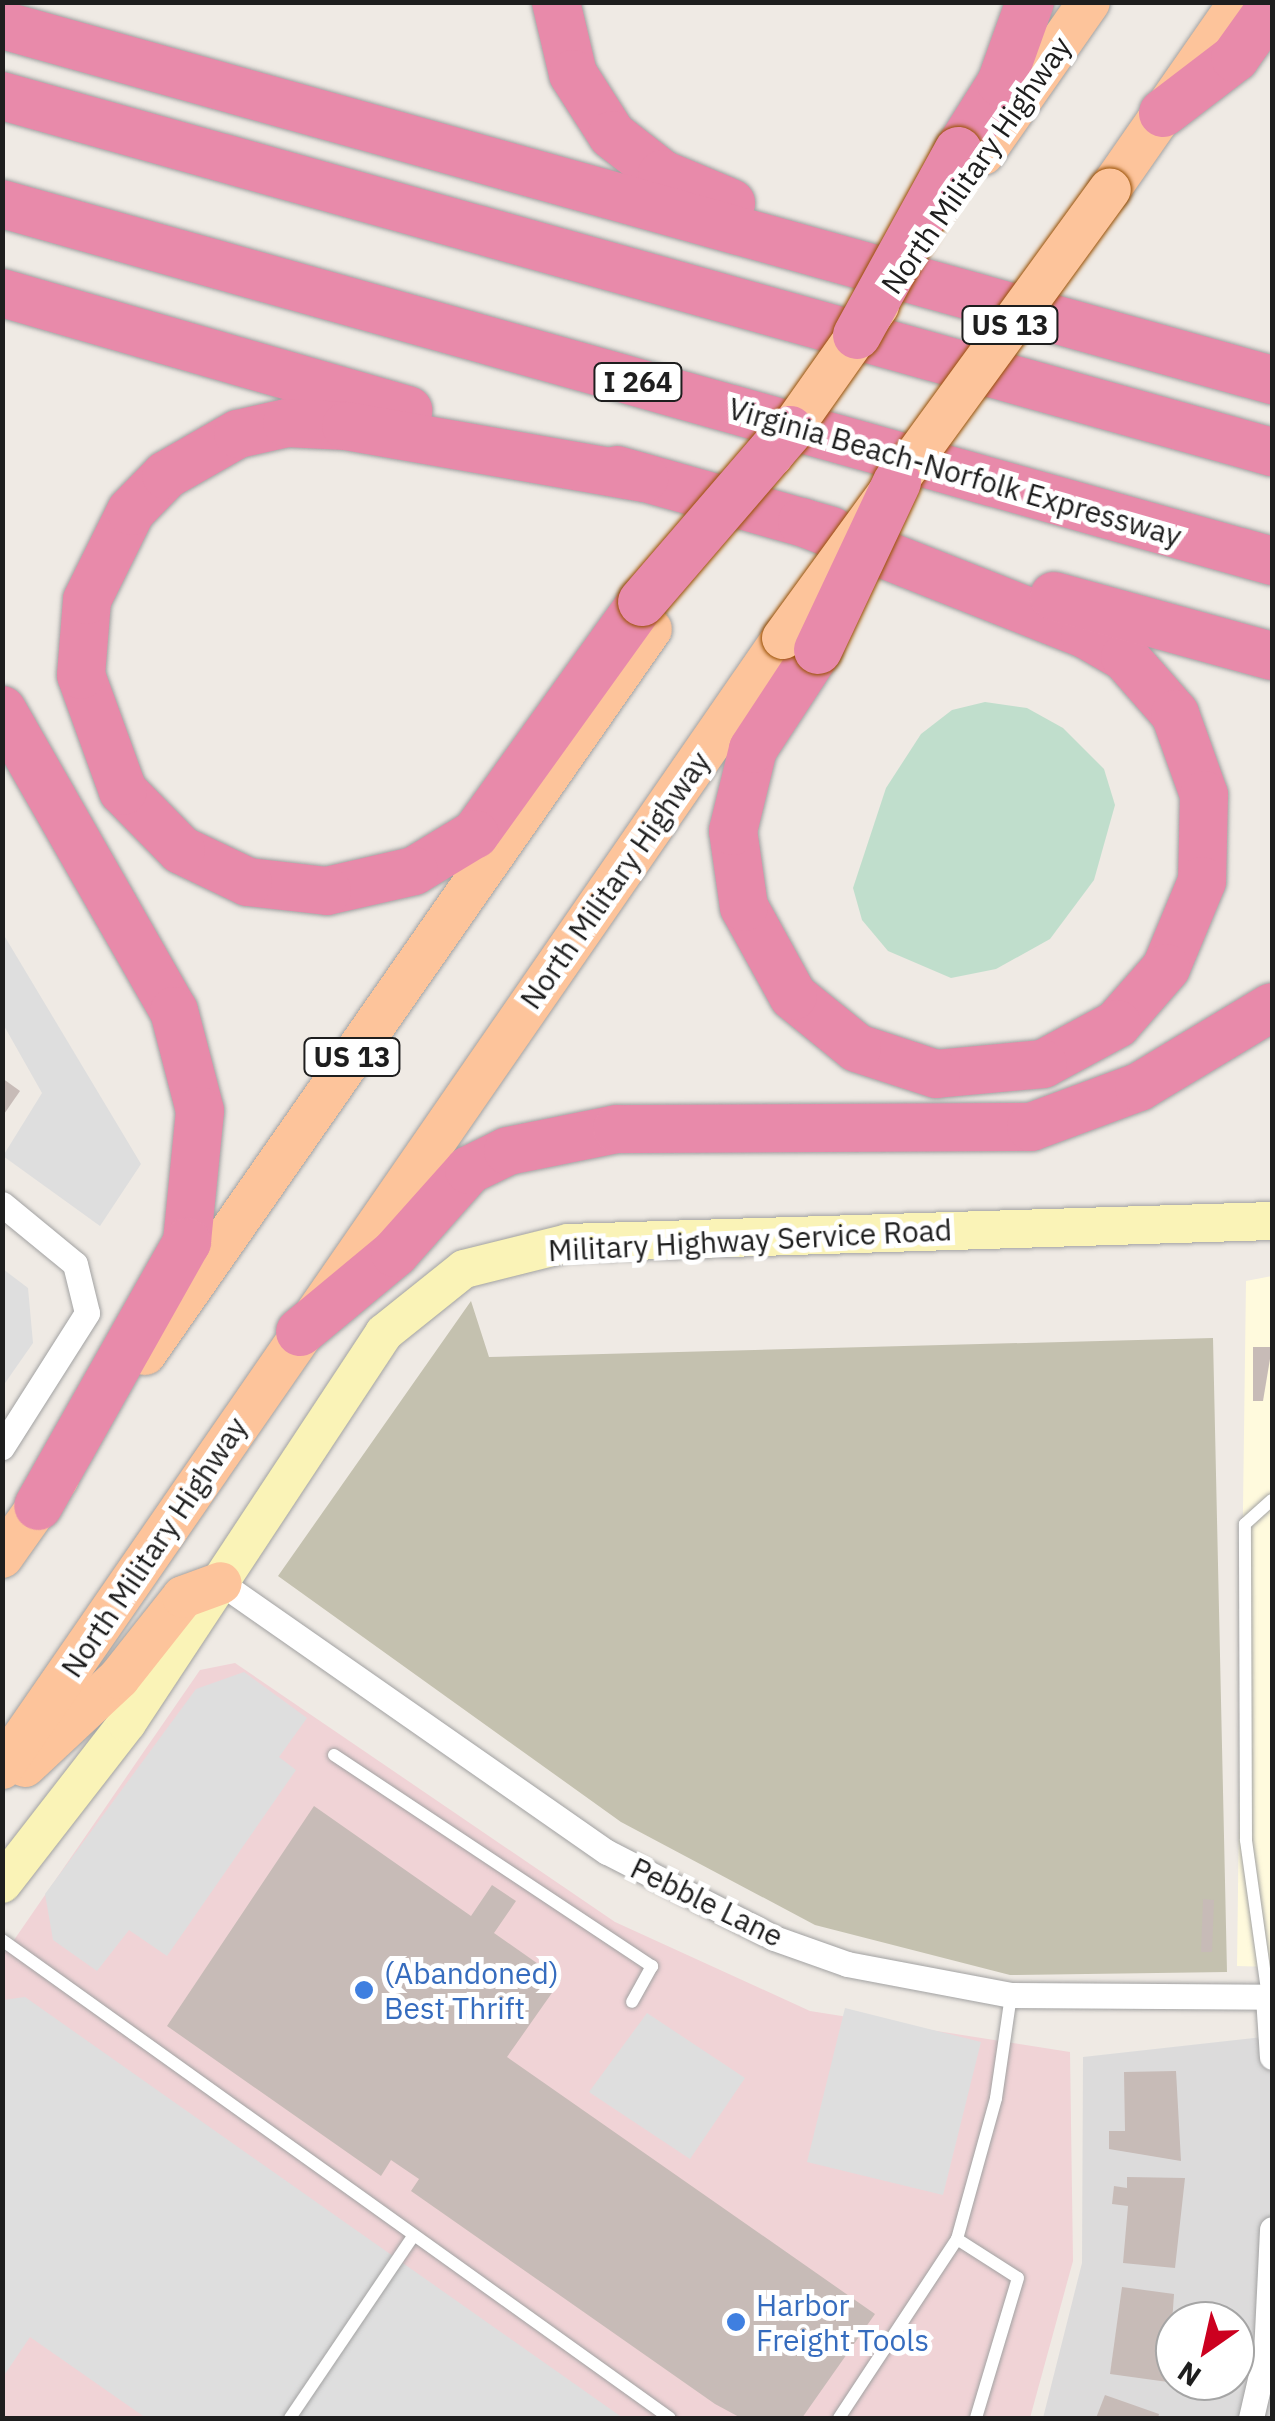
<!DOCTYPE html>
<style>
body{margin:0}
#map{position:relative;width:1275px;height:2421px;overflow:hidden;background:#efeae4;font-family:"IBM Plex Sans",sans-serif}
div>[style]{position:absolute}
.residential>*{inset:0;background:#dcdbdb}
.commercial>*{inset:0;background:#f0d3d6}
.education>*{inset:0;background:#fffadd}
.construction>*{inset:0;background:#c4c1af}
.wetland>*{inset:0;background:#c0decc}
.parking>*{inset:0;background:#dedede}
.building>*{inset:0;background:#c7bbb7}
.roads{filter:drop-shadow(0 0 2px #a2a2a2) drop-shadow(0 0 2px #a2a2a2)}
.lane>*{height:12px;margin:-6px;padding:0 6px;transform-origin:6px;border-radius:6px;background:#fff}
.street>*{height:25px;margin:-12.5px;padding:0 12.5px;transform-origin:12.5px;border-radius:12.5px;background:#fff}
.secondary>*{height:38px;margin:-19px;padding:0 19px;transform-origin:19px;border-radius:19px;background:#faf3b7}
.primary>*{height:42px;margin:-21px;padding:0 21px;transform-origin:21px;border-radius:21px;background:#fdc49b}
.highway>*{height:48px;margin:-24px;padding:0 24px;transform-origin:24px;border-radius:24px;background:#e88aaa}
.bridges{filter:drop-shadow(0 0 2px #984e00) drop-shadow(0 0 2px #984e00)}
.primary-bridge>*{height:42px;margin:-21px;padding:0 21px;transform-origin:21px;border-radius:21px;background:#fdc49b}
.highway-bridge>*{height:48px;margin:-24px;padding:0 24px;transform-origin:24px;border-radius:24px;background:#e88aaa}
.dots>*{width:28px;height:28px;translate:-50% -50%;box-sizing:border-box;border:5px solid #fff;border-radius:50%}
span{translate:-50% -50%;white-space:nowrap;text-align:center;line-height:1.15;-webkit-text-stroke:10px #fff;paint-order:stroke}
.shield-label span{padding:2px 8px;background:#fff;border:2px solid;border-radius:8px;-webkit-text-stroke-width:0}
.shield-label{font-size:28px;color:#1e1e1e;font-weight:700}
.street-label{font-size:30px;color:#1e1e1e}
.shop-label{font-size:30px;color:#366cbe}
.left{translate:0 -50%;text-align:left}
.frame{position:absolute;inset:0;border:5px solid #1e1e1e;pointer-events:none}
.north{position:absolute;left:1155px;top:2301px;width:100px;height:100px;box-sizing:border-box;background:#fff;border:2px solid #a5a5a5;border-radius:50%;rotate:214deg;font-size:28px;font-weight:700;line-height:40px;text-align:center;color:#1e1e1e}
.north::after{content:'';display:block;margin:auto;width:35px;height:45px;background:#cc001f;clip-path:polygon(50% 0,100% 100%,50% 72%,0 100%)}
</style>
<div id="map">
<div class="residential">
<div style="clip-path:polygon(evenodd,1272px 2036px,1272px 2418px,1043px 2418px,1082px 2263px,1083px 2057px,1272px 2036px,1175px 2321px,1235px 2321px,1235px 2381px,1175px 2381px,1175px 2321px)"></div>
</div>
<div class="commercial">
<div style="clip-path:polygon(235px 1663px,615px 1922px,810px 2011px,1070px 2052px,1073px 2261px,1030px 2418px,3px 2418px,3px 1956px,200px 1670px)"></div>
</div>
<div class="education">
<div style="clip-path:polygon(1272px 1276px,1272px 1967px,1237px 1966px,1246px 1281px)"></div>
</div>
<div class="construction">
<div style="clip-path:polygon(471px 1301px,489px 1357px,1213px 1338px,1227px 1972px,1010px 1975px,815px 1925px,621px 1822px,278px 1576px)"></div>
</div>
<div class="wetland">
<div style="clip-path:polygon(985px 702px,1027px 708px,1063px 728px,1104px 769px,1115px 805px,1094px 880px,1050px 939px,996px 969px,951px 978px,888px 951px,862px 920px,853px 888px,886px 788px,921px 734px,952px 710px)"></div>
</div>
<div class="parking">
<div style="clip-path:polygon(2px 932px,141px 1164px,100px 1226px,3px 1156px,42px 1093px,3px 1024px)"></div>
<div style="clip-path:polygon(3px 1269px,28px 1288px,33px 1343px,3px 1386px)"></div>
<div style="clip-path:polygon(244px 1672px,307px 1718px,279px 1757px,296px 1770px,167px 1956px,129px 1930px,97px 1971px,53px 1940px,45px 1894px,196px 1689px)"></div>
<div style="clip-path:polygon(25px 1997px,623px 2418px,146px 2418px,30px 2337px,3px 2377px,3px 2000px)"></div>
<div style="clip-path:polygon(845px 2008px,981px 2042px,943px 2195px,807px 2162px)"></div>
<div style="clip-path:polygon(647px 2013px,745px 2078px,690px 2159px,589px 2092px)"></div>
</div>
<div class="building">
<div style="clip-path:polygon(2px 1078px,20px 1091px,2px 1117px)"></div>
<div style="clip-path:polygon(1253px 1347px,1272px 1347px,1263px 1401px,1253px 1401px)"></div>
<div style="clip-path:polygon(314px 1806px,471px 1916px,492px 1885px,516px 1901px,494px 1933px,561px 1980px,507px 2057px,875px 2314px,802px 2418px,741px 2418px,715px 2404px,411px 2191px,419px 2179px,391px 2160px,381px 2176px,167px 2026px)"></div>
<div style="clip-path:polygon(1203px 1899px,1214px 1900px,1212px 1952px,1201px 1952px)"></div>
<div style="clip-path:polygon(1176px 2071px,1181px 2161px,1109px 2149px,1109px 2131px,1125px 2131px,1124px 2072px)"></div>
<div style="clip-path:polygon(1127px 2177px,1185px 2178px,1175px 2268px,1123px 2263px,1128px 2206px,1112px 2204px,1114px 2186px,1127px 2188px)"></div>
<div style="clip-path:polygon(1122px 2287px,1174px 2294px,1168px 2382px,1110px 2374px)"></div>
<div style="clip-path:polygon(1105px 2395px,1159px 2414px,1158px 2418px,1096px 2418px)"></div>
</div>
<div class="roads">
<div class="lane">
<div style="left:334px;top:1755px;width:382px;rotate:33.6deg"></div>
<div style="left:652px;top:1966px;width:41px;rotate:119.1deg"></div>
<div style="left:2px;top:1940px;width:821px;rotate:35.59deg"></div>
<div style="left:1268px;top:1997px;width:159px;rotate:-98deg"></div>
<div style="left:1246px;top:1840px;width:316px;rotate:-90.2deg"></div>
<div style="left:1245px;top:1524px;width:36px;rotate:-42deg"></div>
<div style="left:957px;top:2239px;width:72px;rotate:32.6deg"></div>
<div style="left:1018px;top:2278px;width:146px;rotate:106.7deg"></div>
<div style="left:290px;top:2418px;width:216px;rotate:-55.9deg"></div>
<div style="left:839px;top:2418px;width:214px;rotate:-56.6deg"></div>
<div style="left:957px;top:2239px;width:146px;rotate:-74.5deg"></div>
<div style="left:996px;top:2098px;width:104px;rotate:-81.7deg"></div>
</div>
<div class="street">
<div style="left:2px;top:1204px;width:94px;rotate:39.4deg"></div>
<div style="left:75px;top:1264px;width:50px;rotate:76.2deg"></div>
<div style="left:87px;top:1313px;width:159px;rotate:122.4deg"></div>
<div style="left:221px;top:1583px;width:470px;rotate:34.9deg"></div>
<div style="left:607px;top:1852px;width:188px;rotate:27.2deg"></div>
<div style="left:774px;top:1938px;width:77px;rotate:19.6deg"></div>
<div style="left:847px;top:1964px;width:167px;rotate:10.7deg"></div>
<div style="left:1011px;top:1995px;width:261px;rotate:0.4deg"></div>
<div style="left:1268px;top:1997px;width:60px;rotate:86.2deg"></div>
<div style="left:1251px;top:2418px;width:67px;rotate:-77deg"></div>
<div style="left:1266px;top:2353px;width:124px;rotate:-87.2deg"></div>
</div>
<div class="secondary">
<div style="left:2px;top:1884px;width:204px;rotate:-52.2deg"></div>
<div style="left:127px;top:1723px;width:467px;rotate:-56.6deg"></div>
<div style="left:384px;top:1333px;width:102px;rotate:-38.7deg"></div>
<div style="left:464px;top:1269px;width:107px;rotate:-14deg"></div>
<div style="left:568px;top:1243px;width:704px;rotate:-1.79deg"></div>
</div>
<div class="primary">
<div style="left:983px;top:154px;width:185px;rotate:-55.1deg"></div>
<div style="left:1110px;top:189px;width:228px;rotate:-55.2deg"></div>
<div style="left:145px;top:1354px;width:884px;rotate:-55.09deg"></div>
<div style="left:2px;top:1557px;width:97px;rotate:-54.7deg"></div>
<div style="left:25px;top:1766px;width:129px;rotate:-43.1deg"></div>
<div style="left:119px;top:1678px;width:103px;rotate:-51.7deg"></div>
<div style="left:183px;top:1597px;width:40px;rotate:-20.2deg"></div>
<div style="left:2px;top:1768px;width:1374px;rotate:-55.35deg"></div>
</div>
<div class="highway">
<div style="left:556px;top:2px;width:74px;rotate:76.7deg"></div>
<div style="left:573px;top:74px;width:72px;rotate:57.4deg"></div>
<div style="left:612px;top:135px;width:63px;rotate:38deg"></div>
<div style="left:662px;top:174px;width:75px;rotate:22.8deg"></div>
<div style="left:2px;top:25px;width:1319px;rotate:15.62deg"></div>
<div style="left:2px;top:96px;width:1319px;rotate:15.66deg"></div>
<div style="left:1163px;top:113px;width:91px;rotate:-37.4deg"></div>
<div style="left:1235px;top:58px;width:64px;rotate:-54.6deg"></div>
<div style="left:958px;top:151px;width:80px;rotate:-57.7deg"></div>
<div style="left:1001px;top:83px;width:86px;rotate:-70.3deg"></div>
<div style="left:2px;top:204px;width:1319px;rotate:15.7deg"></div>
<div style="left:2px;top:293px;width:423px;rotate:16.1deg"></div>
<div style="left:617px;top:470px;width:223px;rotate:15.8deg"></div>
<div style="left:802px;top:522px;width:304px;rotate:21.6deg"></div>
<div style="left:1085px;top:634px;width:46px;rotate:29.9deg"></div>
<div style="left:1125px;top:657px;width:76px;rotate:48.7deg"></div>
<div style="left:1175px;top:714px;width:86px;rotate:70.3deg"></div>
<div style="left:1204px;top:795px;width:86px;rotate:91.3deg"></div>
<div style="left:1202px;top:881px;width:94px;rotate:112.5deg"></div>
<div style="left:1166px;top:968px;width:74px;rotate:131.2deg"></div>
<div style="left:1117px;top:1024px;width:84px;rotate:151.6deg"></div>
<div style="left:1043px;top:1064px;width:107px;rotate:174.7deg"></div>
<div style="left:936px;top:1074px;width:83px;rotate:-161.8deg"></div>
<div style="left:857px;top:1048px;width:82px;rotate:-140.9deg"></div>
<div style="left:793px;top:996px;width:102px;rotate:-118.8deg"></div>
<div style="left:744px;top:907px;width:77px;rotate:-98.2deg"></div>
<div style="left:733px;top:831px;width:84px;rotate:-76.3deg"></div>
<div style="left:753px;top:749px;width:118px;rotate:-56.7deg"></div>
<div style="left:1054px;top:596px;width:226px;rotate:15.4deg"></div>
<div style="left:642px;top:602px;width:286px;rotate:125.7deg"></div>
<div style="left:475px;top:834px;width:71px;rotate:148.8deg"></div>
<div style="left:414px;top:871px;width:89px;rotate:167.1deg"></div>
<div style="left:327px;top:891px;width:80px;rotate:-173.5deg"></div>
<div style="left:248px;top:882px;width:74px;rotate:-154.5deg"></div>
<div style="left:181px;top:850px;width:83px;rotate:-134.5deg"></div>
<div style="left:123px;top:791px;width:123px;rotate:-109.9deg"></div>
<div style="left:81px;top:675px;width:75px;rotate:-85.4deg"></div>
<div style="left:87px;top:600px;width:99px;rotate:-63.7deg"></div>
<div style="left:131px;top:511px;width:50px;rotate:-45.8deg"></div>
<div style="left:166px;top:475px;width:83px;rotate:-29.7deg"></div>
<div style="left:238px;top:434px;width:50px;rotate:-12.7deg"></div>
<div style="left:287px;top:423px;width:59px;rotate:2.9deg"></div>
<div style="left:346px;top:426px;width:303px;rotate:9.9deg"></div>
<div style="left:2px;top:710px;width:347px;rotate:60.3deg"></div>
<div style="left:174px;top:1011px;width:103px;rotate:75.4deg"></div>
<div style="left:200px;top:1111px;width:132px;rotate:95.7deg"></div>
<div style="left:187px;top:1242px;width:303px;rotate:119.4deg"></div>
<div style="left:300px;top:1332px;width:124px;rotate:-39.7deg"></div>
<div style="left:395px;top:1253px;width:111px;rotate:-48.3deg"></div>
<div style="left:469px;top:1170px;width:43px;rotate:-26deg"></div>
<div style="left:508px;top:1151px;width:111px;rotate:-11.4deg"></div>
<div style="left:617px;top:1129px;width:414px;rotate:-0.3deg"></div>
<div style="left:1031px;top:1127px;width:115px;rotate:-20.3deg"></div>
<div style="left:1139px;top:1087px;width:155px;rotate:-31deg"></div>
</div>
</div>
<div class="bridges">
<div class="primary-bridge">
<div style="left:772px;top:456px;width:184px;rotate:-54.8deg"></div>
<div style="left:783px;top:638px;width:555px;rotate:-53.93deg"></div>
</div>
<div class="highway-bridge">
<div style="left:857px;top:335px;width:210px;rotate:-61.2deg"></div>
<div style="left:642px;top:602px;width:227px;rotate:-49.3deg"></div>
<div style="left:818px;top:650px;width:186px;rotate:-64.8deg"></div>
</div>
</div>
<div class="dots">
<div style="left:364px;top:1990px;background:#3f7fe0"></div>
<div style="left:736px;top:2322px;background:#3f7fe0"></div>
</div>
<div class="shield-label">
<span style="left:1010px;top:325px">US 13</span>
<span style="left:638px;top:382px">I 264</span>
<span style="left:352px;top:1057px">US 13</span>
</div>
<div class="street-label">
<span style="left:976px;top:165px;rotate:-55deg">North Military Highway</span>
<span style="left:955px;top:472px;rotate:16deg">Virginia Beach-Norfolk Expressway</span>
<span style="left:615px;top:880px;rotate:-55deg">North Military Highway</span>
<span style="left:750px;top:1240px;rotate:-3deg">Military Highway Service Road</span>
<span style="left:154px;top:1547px;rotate:-56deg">North Military Highway</span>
<span style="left:707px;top:1902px;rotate:26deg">Pebble Lane</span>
</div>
<div class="shop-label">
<span class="left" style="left:384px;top:1990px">(Abandoned)<br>Best Thrift</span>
<span class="left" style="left:756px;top:2322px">Harbor<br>Freight Tools</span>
</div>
<div class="frame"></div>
<div class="north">N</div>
</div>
